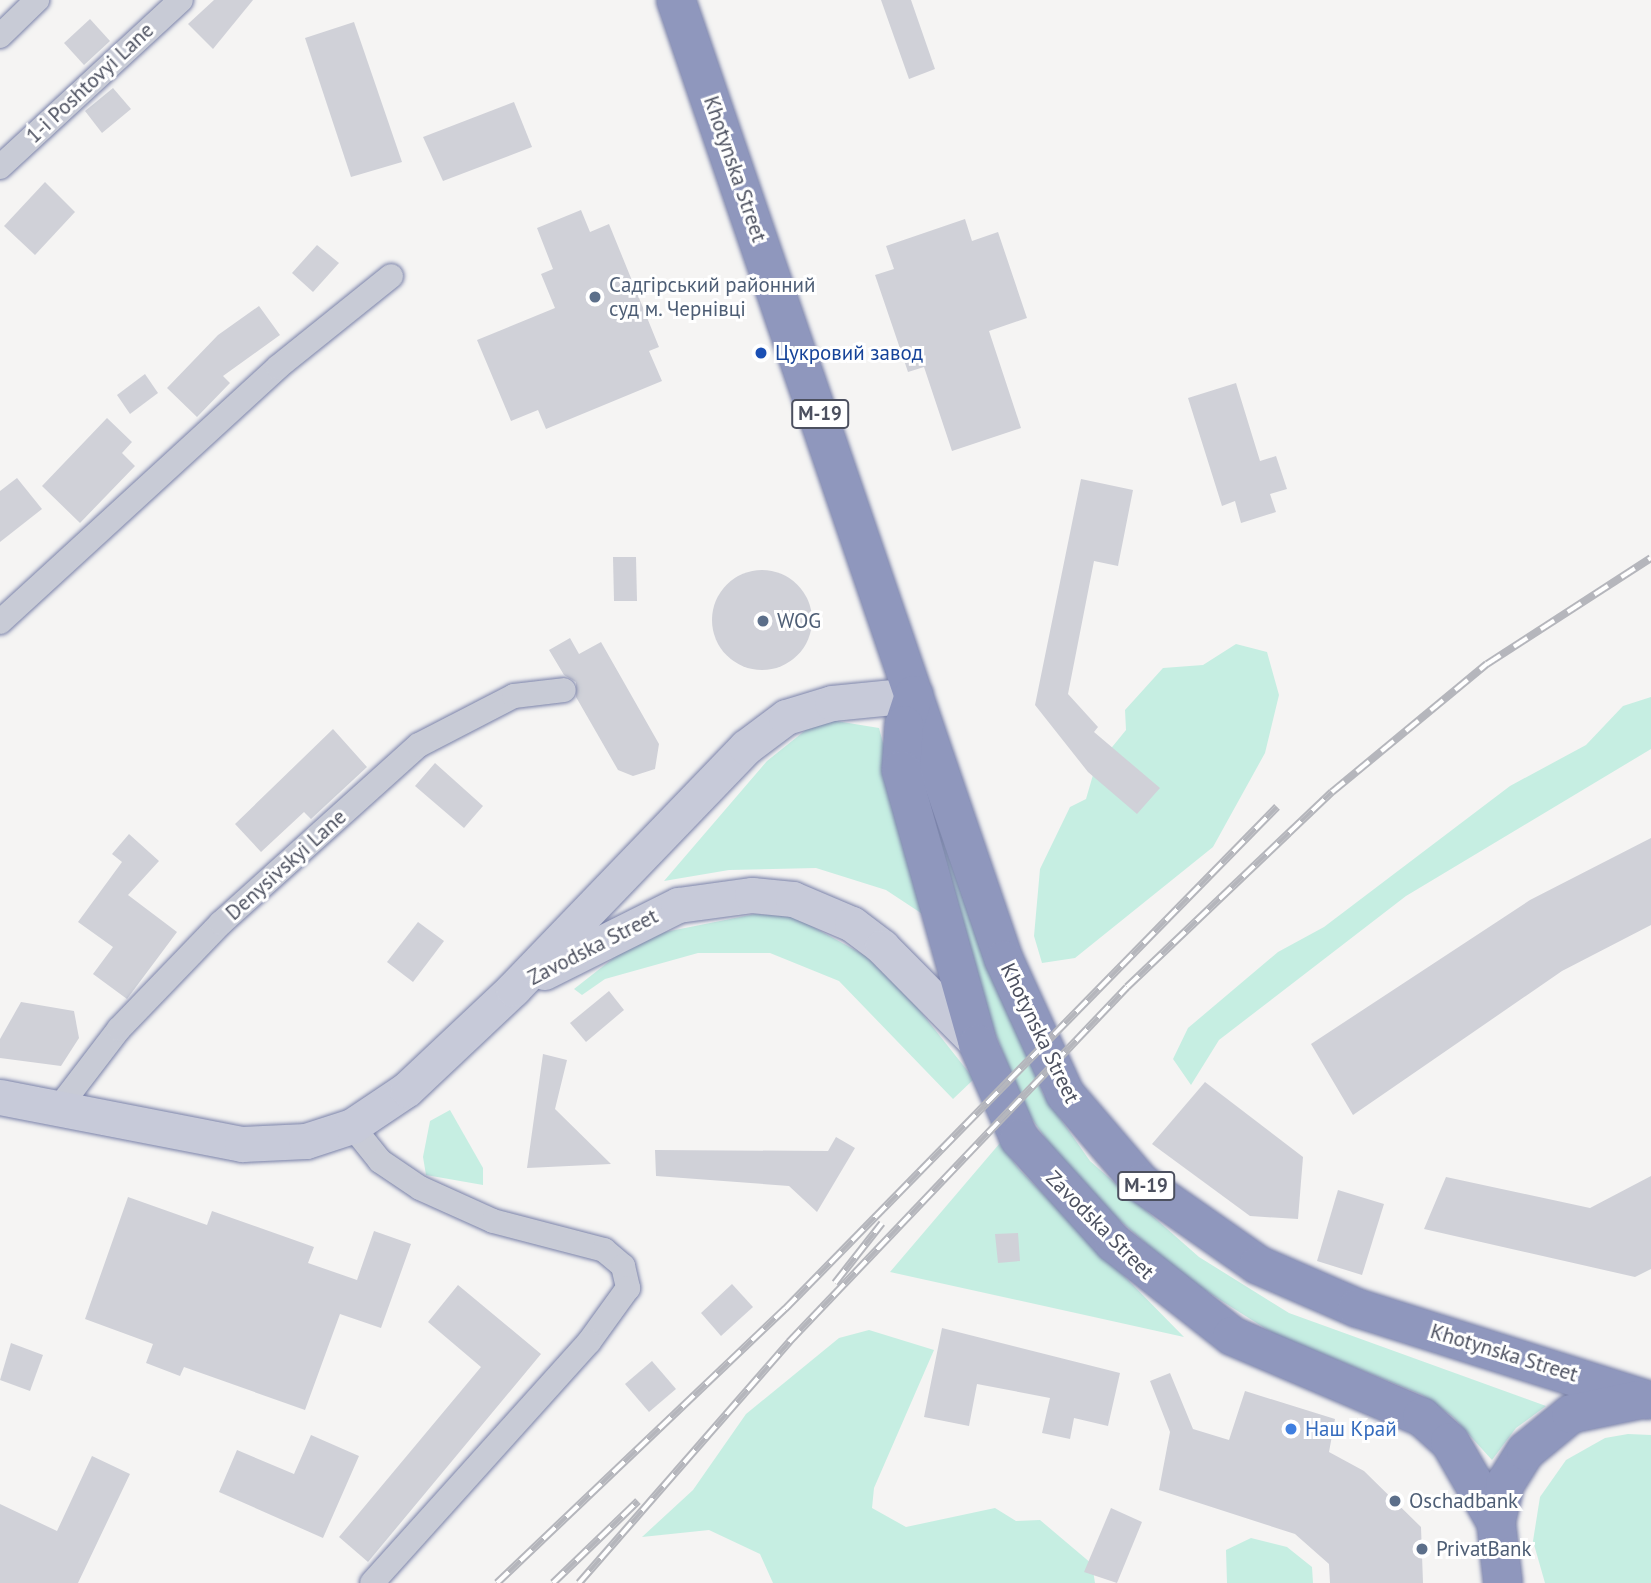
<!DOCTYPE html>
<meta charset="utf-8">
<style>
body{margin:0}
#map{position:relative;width:1651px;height:1583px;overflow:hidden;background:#f5f4f3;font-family:"PT Sans",sans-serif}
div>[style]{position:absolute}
.green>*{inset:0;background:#c6eee2}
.building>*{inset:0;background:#d0d1d8}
.round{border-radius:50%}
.roads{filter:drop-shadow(0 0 2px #7a82a9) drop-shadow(0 0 2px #7a82a9)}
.street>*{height:24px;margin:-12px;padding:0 12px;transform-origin:12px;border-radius:12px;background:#c8cbd6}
.secondary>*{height:35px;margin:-17.5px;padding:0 17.5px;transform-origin:17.5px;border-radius:17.5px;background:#c7cad9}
.highway>*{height:38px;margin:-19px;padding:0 19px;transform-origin:19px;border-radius:19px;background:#8f97bd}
.rail>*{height:8px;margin-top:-4px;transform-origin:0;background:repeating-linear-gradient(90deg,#fff 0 16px,#b5b6bc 0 32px);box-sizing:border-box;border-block:2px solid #b5b6bc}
.dots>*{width:19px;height:19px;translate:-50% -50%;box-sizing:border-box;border:4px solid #fff;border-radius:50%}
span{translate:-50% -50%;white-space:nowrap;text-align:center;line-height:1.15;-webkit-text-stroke:6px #fff;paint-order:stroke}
.shield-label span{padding:2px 5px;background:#fff;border:2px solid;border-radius:5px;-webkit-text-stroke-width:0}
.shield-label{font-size:19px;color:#4c505f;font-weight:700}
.street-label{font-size:21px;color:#4c505f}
.service-label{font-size:21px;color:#4e5e75}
.left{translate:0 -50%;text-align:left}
.transit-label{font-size:21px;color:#164399}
.shop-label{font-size:21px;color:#366cbe}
</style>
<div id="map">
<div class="green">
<div style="clip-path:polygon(1236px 644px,1267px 652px,1279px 695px,1265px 753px,1213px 847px,1075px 958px,1042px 963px,1034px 936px,1040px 869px,1070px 807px,1086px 799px,1095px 768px,1126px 730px,1125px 710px,1163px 668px,1203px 665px)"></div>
<div style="clip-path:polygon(1651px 697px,1651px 749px,1406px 896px,1219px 1040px,1191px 1085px,1173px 1059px,1188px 1028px,1278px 952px,1324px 927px,1510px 786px,1586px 745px,1623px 706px)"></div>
<div style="clip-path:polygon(830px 720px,879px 728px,930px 919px,886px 890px,816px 868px,729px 870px,664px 881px,767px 761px,812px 725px)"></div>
<div style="clip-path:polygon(918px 755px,1043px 1094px,1090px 1161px,1199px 1257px,1289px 1313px,1546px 1406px,1516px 1428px,1492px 1460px,1453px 1417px,1422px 1395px,1274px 1334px,1184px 1277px,1076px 1182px,1025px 1109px,962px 949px)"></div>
<div style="clip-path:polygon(755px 914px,795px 917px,866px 956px,917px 1007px,974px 1079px,953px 1099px,839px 981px,770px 953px,698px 953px,605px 979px,582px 995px,574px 989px,625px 949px,665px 932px)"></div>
<div style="clip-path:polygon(450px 1110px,483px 1168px,483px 1185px,426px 1175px,423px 1157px,430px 1121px)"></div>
<div style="clip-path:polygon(1000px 1143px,1019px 1169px,1184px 1337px,890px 1272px)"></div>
<div style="clip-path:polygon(869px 1330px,934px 1350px,874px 1488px,872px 1508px,906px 1527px,995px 1508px,1016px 1521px,1040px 1520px,1092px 1564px,1095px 1583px,773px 1583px,760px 1554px,709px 1530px,642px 1537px,693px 1490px,746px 1414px,839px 1338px)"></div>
<div style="clip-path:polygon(1628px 1434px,1651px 1435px,1651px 1583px,1545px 1583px,1533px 1541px,1540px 1497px,1566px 1460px,1605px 1438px)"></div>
<div style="clip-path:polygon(1251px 1538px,1287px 1547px,1312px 1567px,1313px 1583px,1227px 1583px,1226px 1550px)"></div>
</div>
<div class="building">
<div style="clip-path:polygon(214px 0,253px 0,213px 49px,188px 24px)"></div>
<div style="clip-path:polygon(881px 0,911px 0,935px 69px,909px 79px)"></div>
<div style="clip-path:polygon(90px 19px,110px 41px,84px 65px,64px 43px)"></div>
<div style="clip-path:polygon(354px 22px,402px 162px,351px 177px,305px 38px)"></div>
<div style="clip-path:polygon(113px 88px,131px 109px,102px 133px,85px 111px)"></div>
<div style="clip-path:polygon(514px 102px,532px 147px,443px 181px,423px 137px)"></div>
<div style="clip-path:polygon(45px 182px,75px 212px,35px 255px,4px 226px)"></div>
<div style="clip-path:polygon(581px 210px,590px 232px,609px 224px,659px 347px,649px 351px,662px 381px,546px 429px,538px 410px,511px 421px,477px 340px,555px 308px,541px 274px,553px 269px,537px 228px)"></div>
<div style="clip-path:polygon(965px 219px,972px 241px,998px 232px,1027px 318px,989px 331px,1021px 428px,952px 451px,924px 367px,908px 372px,875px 275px,894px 269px,886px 246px)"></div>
<div style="clip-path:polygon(317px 245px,339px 263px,313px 292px,292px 273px)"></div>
<div style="clip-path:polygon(259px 306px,280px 335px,223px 376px,230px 383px,197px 417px,167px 388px,218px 335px)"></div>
<div style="clip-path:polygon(145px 374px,158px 393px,130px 414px,117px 395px)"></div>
<div style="clip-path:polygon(1236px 383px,1260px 461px,1276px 456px,1287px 489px,1270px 494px,1276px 512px,1241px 523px,1235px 501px,1222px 506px,1188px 398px)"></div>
<div style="clip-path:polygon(107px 418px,132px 442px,122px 453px,135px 466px,80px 523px,42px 486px)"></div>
<div style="clip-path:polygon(17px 478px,42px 509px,0 542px,0 491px)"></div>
<div style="clip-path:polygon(1081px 479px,1133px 490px,1118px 566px,1094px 561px,1068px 694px,1098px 727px,1094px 732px,1160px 788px,1137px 814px,1088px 772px,1035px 705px)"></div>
<div style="clip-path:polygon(613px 557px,636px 557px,637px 601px,614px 601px)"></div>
<div class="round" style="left:712px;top:570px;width:100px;height:100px"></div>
<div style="clip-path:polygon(570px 638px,579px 654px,601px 642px,659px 744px,655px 769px,633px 776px,618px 770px,576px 697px,576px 682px,564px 675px,549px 650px)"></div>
<div style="clip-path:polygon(333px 729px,367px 767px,311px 819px,304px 812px,261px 852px,235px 824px)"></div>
<div style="clip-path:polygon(435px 763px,483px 806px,464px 828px,415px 786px)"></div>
<div style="clip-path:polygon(129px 834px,159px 861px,128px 895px,177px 932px,127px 999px,93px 974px,113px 947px,78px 922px,122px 862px,112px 854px)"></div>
<div style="clip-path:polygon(1651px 838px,1651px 925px,1562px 971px,1353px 1115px,1311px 1044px,1530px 900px)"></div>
<div style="clip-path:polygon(418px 922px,444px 941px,413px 982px,387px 962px)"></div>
<div style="clip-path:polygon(609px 991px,624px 1010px,586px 1042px,570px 1023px)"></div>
<div style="clip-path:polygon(21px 1002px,74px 1011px,79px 1038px,61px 1066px,0 1058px,0 1039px)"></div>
<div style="clip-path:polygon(543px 1054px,567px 1060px,555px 1109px,611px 1164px,527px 1168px)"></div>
<div style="clip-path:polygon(1205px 1082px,1303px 1157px,1298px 1219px,1250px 1216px,1152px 1144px)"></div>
<div style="clip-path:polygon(836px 1137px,855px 1148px,817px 1212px,789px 1186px,656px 1176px,655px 1150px,828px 1151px)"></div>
<div style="clip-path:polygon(1651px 1176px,1651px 1269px,1635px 1277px,1424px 1229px,1446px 1177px,1590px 1208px)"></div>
<div style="clip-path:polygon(1338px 1190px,1384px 1204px,1362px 1275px,1317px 1261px)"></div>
<div style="clip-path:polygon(128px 1197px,207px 1225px,212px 1211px,314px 1247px,308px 1263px,357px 1280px,374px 1231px,411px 1244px,381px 1328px,340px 1314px,305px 1410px,184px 1367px,180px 1376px,146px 1363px,153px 1344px,85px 1319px)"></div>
<div style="clip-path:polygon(1018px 1233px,1020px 1261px,998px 1263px,995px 1234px)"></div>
<div style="clip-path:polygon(732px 1284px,753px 1307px,721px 1336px,701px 1313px)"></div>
<div style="clip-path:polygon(458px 1285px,541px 1354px,368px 1562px,339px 1537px,481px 1367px,428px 1322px)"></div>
<div style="clip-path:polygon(942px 1328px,1120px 1373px,1108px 1426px,1074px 1418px,1070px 1439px,1042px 1433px,1050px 1398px,977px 1384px,969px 1426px,924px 1417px)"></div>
<div style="clip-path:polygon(11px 1343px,43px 1355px,30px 1391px,0 1380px)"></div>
<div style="clip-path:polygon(652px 1361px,676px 1389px,649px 1412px,625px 1384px)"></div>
<div style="clip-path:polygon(1170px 1373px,1193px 1429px,1229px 1440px,1245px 1391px,1335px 1419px,1329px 1452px,1364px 1471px,1421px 1527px,1423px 1583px,1330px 1583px,1329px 1564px,1295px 1534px,1159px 1490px,1170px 1432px,1150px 1381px)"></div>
<div style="clip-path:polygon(311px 1435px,359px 1456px,323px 1538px,219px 1492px,237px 1450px,294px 1474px)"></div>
<div style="clip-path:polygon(92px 1456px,130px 1474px,78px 1583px,0 1583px,0 1504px,57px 1531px)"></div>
<div style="clip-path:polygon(1111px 1508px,1142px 1522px,1117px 1583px,1084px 1572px)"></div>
</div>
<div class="roads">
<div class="street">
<div style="left:0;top:36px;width:52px;rotate:-44.2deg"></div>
<div style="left:0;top:167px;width:246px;rotate:-42.7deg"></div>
<div style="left:0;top:622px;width:377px;rotate:-42.5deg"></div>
<div style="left:278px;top:367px;width:145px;rotate:-38.8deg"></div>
<div style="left:57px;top:1110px;width:102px;rotate:-52.6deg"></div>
<div style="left:119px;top:1029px;width:147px;rotate:-46.1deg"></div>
<div style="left:221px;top:923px;width:266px;rotate:-42deg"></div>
<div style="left:419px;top:745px;width:107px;rotate:-27.3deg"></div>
<div style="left:514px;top:696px;width:50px;rotate:-6.8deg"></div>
<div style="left:352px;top:1126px;width:45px;rotate:51.3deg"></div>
<div style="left:380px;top:1161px;width:48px;rotate:34deg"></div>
<div style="left:420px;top:1188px;width:80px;rotate:24.3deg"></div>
<div style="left:493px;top:1221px;width:115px;rotate:14.6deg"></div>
<div style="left:604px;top:1250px;width:25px;rotate:40deg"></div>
<div style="left:623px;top:1266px;width:23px;rotate:77deg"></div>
<div style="left:628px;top:1288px;width:67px;rotate:125.8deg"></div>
<div style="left:589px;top:1342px;width:324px;rotate:132deg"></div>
</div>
<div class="secondary">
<div style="left:544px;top:972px;width:150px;rotate:-26.6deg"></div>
<div style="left:678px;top:905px;width:75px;rotate:-7.7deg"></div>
<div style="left:752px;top:895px;width:41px;rotate:5.6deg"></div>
<div style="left:793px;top:899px;width:64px;rotate:23deg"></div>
<div style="left:852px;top:924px;width:38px;rotate:37deg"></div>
<div style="left:882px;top:947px;width:135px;rotate:45.3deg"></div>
<div style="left:0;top:1097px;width:247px;rotate:11deg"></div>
<div style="left:242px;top:1144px;width:64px;rotate:-2.7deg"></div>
<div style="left:306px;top:1141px;width:48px;rotate:-18.1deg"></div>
<div style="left:352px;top:1126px;width:66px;rotate:-33.9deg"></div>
<div style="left:407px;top:1089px;width:146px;rotate:-43.3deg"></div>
<div style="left:513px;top:989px;width:336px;rotate:-46.1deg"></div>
<div style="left:746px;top:747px;width:50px;rotate:-36.9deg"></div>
<div style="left:786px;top:717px;width:48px;rotate:-16.9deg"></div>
<div style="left:832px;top:703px;width:82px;rotate:-5.6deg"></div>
</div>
<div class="highway">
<div style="left:676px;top:0;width:1014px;rotate:71.14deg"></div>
<div style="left:1004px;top:960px;width:147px;rotate:65.5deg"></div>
<div style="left:1065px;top:1094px;width:117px;rotate:49.5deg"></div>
<div style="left:1141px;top:1183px;width:143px;rotate:35deg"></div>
<div style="left:1258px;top:1265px;width:108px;rotate:23.5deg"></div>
<div style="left:1357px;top:1308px;width:304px;rotate:17.6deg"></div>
<div style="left:914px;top:695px;width:32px;rotate:108deg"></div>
<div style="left:904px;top:725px;width:45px;rotate:93.8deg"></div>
<div style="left:901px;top:770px;width:285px;rotate:74.3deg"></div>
<div style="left:978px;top:1044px;width:103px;rotate:66.4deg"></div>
<div style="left:1019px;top:1138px;width:142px;rotate:47.9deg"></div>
<div style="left:1114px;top:1243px;width:150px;rotate:38.2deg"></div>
<div style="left:1232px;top:1336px;width:207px;rotate:23.1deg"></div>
<div style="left:1422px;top:1417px;width:38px;rotate:42deg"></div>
<div style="left:1450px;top:1442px;width:92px;rotate:60.1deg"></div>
<div style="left:1503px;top:1583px;width:61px;rotate:-96.5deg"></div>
<div style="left:1496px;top:1522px;width:39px;rotate:-77deg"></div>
<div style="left:1505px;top:1484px;width:39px;rotate:-58deg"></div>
<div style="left:1526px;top:1451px;width:58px;rotate:-39.4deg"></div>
<div style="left:1571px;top:1414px;width:68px;rotate:-11.8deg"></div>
</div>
</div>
<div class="rail">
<div style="left:835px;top:1283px;width:76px;rotate:-51.9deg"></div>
<div style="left:497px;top:1583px;width:398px;rotate:-43.6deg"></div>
<div style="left:785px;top:1309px;width:703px;rotate:-45.58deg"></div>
<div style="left:553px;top:1583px;width:118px;rotate:-44deg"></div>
<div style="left:579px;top:1583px;width:320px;rotate:-48.9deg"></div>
<div style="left:789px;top:1342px;width:490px;rotate:-46.4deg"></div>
<div style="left:1127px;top:987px;width:283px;rotate:-43.6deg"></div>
<div style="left:1332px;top:792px;width:201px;rotate:-39.6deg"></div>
<div style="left:1487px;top:664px;width:195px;rotate:-32.9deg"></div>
</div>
<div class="dots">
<div style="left:595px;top:297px;background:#5c6f8a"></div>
<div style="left:761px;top:353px;background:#1a4fb4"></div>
<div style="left:763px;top:621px;background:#5c6f8a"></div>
<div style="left:1291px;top:1429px;background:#3f7fe0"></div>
<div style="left:1395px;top:1501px;background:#5c6f8a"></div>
<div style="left:1422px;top:1549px;background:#5c6f8a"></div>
</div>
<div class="shield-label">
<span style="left:820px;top:414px">М-19</span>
<span style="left:1146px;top:1186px">М-19</span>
</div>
<div class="street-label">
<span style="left:90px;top:83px;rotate:-43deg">1-i Poshtovyi Lane</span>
<span style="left:735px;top:169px;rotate:71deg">Khotynska Street</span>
<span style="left:286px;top:865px;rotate:-42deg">Denysivskyi Lane</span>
<span style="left:593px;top:947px;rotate:-27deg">Zavodska Street</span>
<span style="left:1040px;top:1033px;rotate:64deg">Khotynska Street</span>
<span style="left:1100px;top:1225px;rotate:45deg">Zavodska Street</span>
<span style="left:1504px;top:1353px;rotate:17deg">Khotynska Street</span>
</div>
<div class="service-label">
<span class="left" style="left:609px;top:297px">Садгірський районний<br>суд м. Чернівці</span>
<span class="left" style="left:777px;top:621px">WOG</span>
<span class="left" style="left:1409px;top:1501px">Oschadbank</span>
<span class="left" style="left:1436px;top:1549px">PrivatBank</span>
</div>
<div class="transit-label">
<span class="left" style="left:775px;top:353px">Цукровий завод</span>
</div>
<div class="shop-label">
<span class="left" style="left:1305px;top:1429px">Наш Край</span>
</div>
</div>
